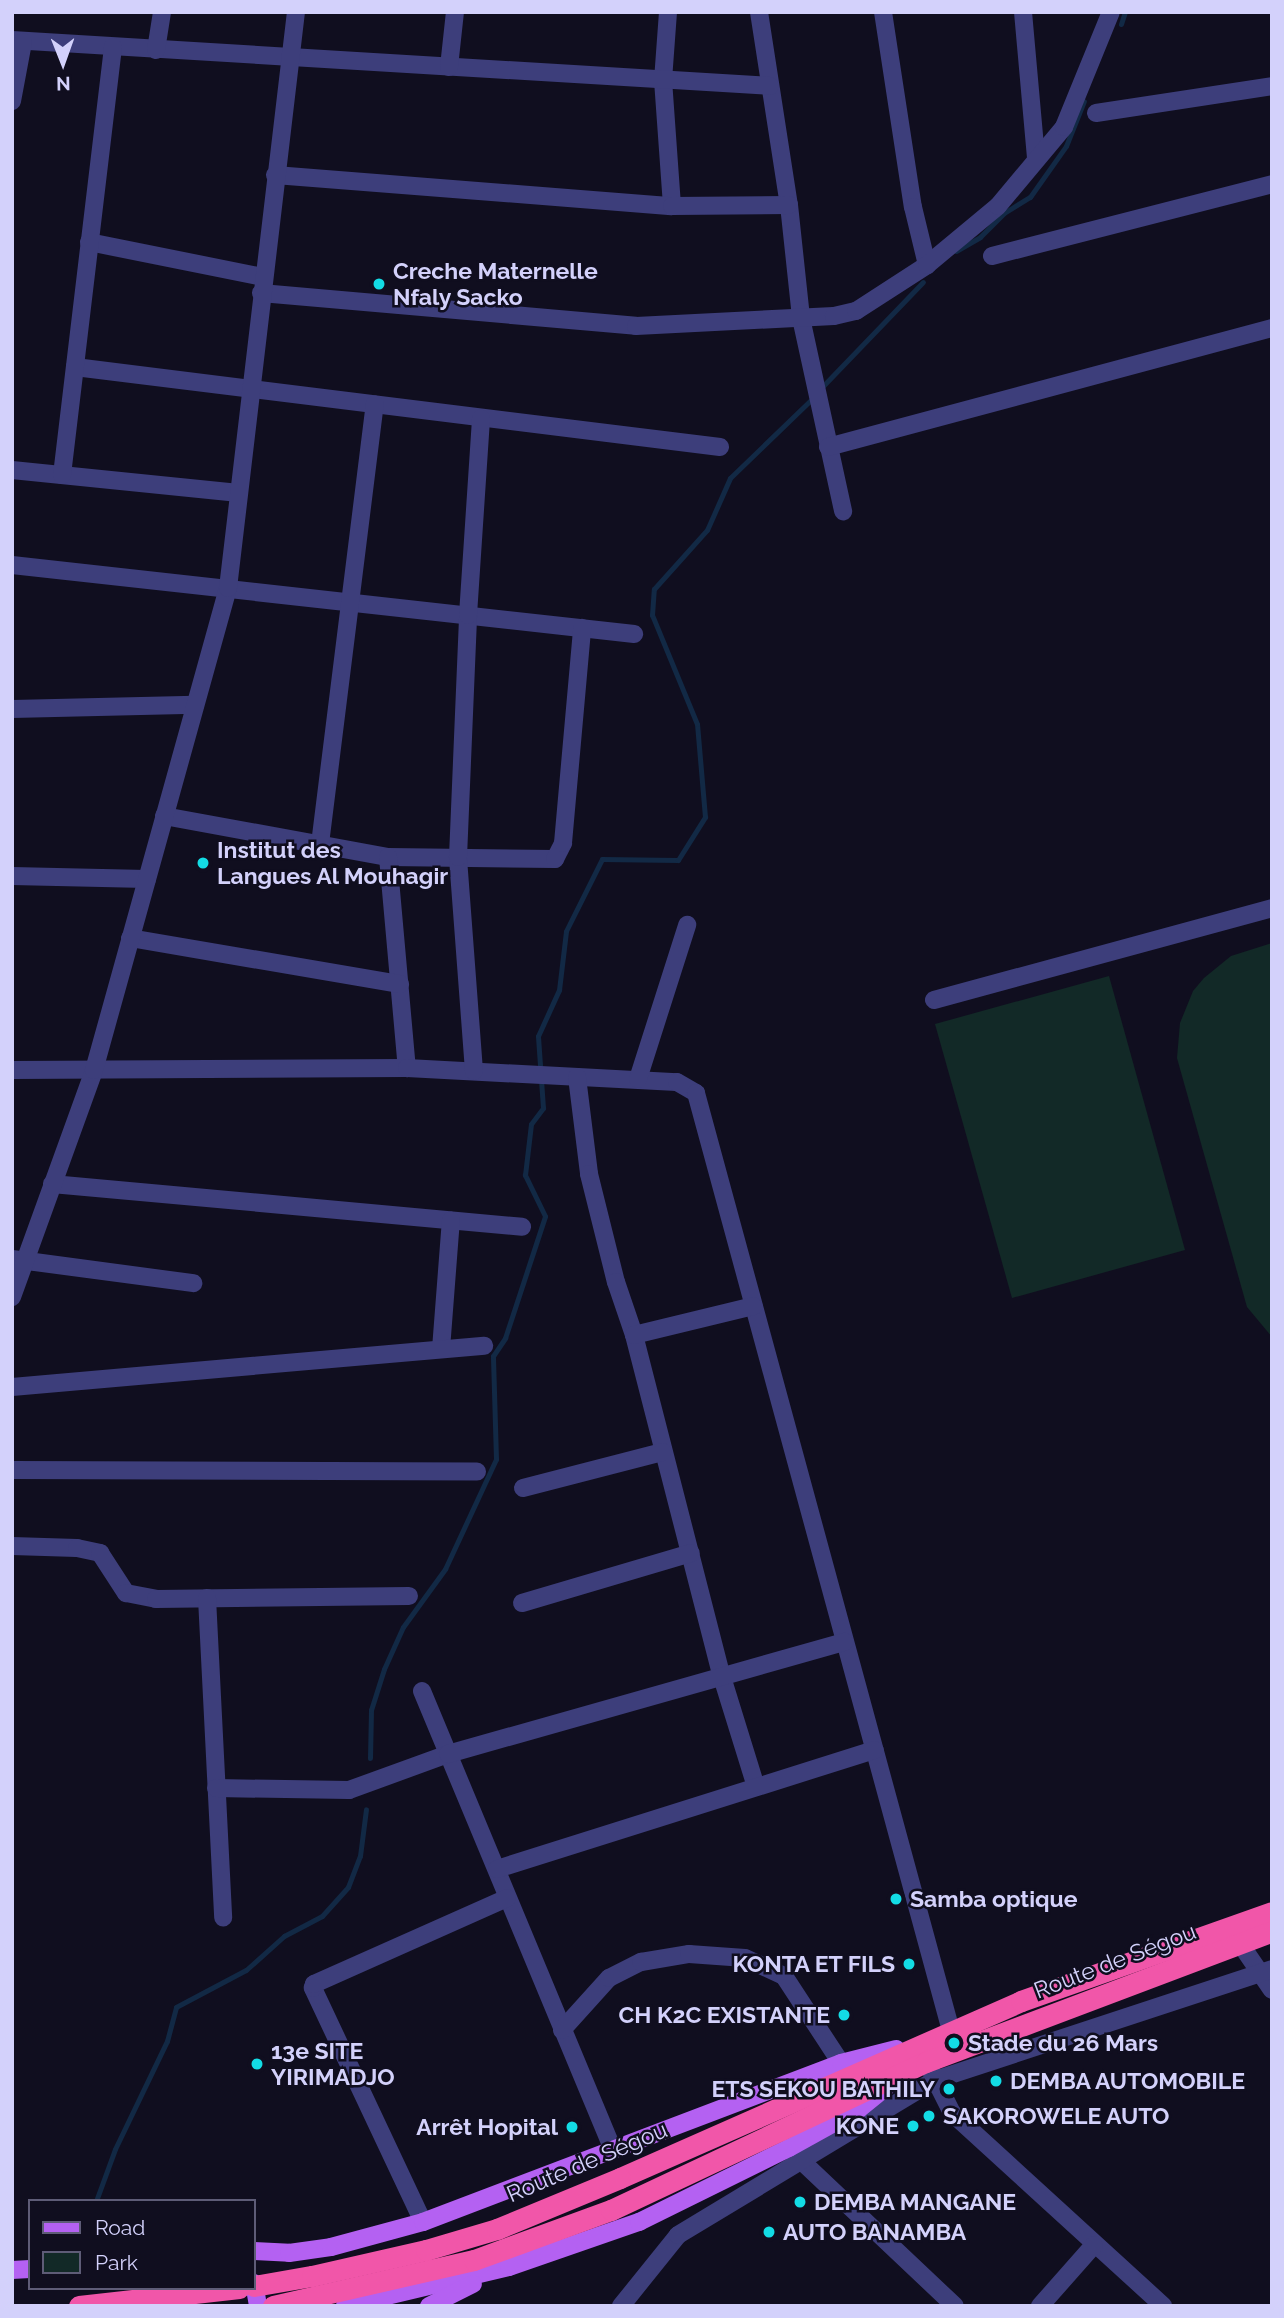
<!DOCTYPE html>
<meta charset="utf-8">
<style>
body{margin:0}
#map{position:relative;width:1284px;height:2318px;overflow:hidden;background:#100e1f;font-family:Raleway,sans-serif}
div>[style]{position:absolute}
.green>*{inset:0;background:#122927}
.stream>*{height:5px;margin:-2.5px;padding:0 2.5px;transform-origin:2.5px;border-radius:2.5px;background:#122945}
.minor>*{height:18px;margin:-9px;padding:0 9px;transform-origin:9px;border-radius:9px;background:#3d3e7b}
.major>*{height:18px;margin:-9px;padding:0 9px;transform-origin:9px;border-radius:9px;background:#b461f2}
.highway>*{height:21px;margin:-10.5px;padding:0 10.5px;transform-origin:10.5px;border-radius:10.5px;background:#f156a9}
.highway-bridge>*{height:21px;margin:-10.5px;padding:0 10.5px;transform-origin:10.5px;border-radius:10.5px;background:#f156a9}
.dots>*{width:19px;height:19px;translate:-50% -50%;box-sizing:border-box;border:4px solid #100e1f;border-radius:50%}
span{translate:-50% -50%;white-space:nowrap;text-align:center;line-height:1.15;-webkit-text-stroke:5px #100e1f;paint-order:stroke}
.poi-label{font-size:23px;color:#d3d1fb;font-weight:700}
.left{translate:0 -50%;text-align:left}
.right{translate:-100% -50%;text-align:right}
.street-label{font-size:23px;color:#d3d1fb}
.frame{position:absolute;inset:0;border:14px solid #d3d1fb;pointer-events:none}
.legend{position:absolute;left:28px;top:2199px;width:228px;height:91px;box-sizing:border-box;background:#100e1f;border:2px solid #5e5c77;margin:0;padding:9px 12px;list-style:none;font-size:21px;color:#d3d1fb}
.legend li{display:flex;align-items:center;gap:14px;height:35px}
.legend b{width:35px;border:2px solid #5e5c77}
.north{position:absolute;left:28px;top:28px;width:70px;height:70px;-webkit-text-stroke:5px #100e1f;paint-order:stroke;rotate:179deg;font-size:19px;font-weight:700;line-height:28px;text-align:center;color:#d3d1fb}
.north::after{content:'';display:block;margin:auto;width:24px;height:32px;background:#d3d1fb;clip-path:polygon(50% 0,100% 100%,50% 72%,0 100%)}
</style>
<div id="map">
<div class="green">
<div style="clip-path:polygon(1272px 943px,1272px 1337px,1247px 1307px,1177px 1058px,1180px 1023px,1193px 991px,1204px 978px,1231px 956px)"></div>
<div style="clip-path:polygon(1109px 976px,1185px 1250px,1012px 1298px,935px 1024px)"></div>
</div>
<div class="stream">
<div style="left:1121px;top:24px;width:13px;rotate:-72deg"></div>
<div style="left:956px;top:251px;width:28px;rotate:-30deg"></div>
<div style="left:980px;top:237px;width:34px;rotate:-45deg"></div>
<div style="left:1004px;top:213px;width:31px;rotate:-32deg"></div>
<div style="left:1030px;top:197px;width:62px;rotate:-54.8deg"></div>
<div style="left:1066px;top:146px;width:48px;rotate:-68.2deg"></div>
<div style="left:821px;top:388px;width:147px;rotate:-46.1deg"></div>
<div style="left:370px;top:1758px;width:48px;rotate:-88.8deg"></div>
<div style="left:371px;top:1710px;width:43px;rotate:-72.4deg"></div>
<div style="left:384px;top:1669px;width:46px;rotate:-65.7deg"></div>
<div style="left:403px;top:1627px;width:72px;rotate:-54.1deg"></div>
<div style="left:445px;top:1569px;width:121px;rotate:-65.1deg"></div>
<div style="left:496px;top:1459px;width:103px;rotate:-91.7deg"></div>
<div style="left:493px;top:1356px;width:22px;rotate:-56deg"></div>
<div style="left:505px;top:1338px;width:128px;rotate:-71.8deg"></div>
<div style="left:545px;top:1216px;width:46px;rotate:-116deg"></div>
<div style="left:525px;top:1175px;width:51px;rotate:-83.3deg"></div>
<div style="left:531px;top:1124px;width:20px;rotate:-53deg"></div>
<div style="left:543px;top:1108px;width:72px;rotate:-94deg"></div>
<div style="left:538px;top:1036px;width:51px;rotate:-65.5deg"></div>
<div style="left:559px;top:990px;width:59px;rotate:-83.2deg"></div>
<div style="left:566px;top:931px;width:80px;rotate:-63.4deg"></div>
<div style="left:602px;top:859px;width:76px;rotate:0.8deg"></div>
<div style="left:678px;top:860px;width:51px;rotate:-57.9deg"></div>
<div style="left:705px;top:817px;width:93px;rotate:-94.9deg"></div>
<div style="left:697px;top:724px;width:118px;rotate:-112.4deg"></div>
<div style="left:652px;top:615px;width:26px;rotate:-86deg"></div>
<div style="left:654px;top:589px;width:79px;rotate:-48.1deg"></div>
<div style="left:707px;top:530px;width:57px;rotate:-66.1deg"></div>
<div style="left:730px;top:478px;width:118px;rotate:-44deg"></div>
<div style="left:96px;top:2201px;width:55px;rotate:-69.9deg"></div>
<div style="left:115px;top:2149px;width:120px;rotate:-64.3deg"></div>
<div style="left:167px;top:2041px;width:35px;rotate:-75deg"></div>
<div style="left:176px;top:2007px;width:79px;rotate:-27.9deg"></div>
<div style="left:246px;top:1970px;width:51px;rotate:-41.8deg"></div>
<div style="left:284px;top:1936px;width:43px;rotate:-27.8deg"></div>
<div style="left:322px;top:1916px;width:39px;rotate:-48deg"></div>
<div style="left:348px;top:1887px;width:33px;rotate:-69deg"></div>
<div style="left:360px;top:1856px;width:47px;rotate:-82.7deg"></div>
</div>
<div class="minor">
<div style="left:668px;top:12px;width:68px;rotate:94.2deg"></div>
<div style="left:663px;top:80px;width:126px;rotate:85.9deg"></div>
<div style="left:759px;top:12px;width:195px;rotate:81.2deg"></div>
<div style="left:789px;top:205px;width:114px;rotate:83.9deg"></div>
<div style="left:801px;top:318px;width:198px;rotate:77.7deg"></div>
<div style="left:883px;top:12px;width:197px;rotate:81.3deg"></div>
<div style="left:913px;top:207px;width:60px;rotate:76.4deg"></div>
<div style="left:1023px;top:12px;width:147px;rotate:84.9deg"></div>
<div style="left:12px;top:40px;width:759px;rotate:3.47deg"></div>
<div style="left:156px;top:50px;width:38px;rotate:-81deg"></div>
<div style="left:449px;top:67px;width:55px;rotate:-83.8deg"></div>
<div style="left:12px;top:101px;width:60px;rotate:-79.4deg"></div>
<div style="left:1096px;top:113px;width:178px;rotate:-8.7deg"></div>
<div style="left:275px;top:175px;width:398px;rotate:4.5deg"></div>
<div style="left:672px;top:206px;width:117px;rotate:-0.5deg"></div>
<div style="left:89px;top:242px;width:177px;rotate:11.4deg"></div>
<div style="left:992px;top:256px;width:289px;rotate:-14.4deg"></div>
<div style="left:261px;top:293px;width:376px;rotate:5deg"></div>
<div style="left:636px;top:326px;width:198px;rotate:-2.9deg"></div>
<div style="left:834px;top:316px;width:23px;rotate:-13deg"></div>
<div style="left:856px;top:311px;width:85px;rotate:-32.9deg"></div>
<div style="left:927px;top:265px;width:92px;rotate:-39.7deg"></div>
<div style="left:998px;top:206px;width:103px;rotate:-50.1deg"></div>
<div style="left:1064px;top:127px;width:124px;rotate:-67.8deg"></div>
<div style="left:75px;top:367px;width:650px;rotate:7.07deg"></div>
<div style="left:828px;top:447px;width:460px;rotate:-15deg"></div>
<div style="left:12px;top:470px;width:228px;rotate:5.8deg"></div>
<div style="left:62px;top:475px;width:431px;rotate:-83.2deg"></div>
<div style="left:12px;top:565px;width:626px;rotate:6.33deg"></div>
<div style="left:12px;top:709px;width:183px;rotate:-1.3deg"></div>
<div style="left:164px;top:816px;width:228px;rotate:10.4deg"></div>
<div style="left:388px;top:857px;width:167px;rotate:0.7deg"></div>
<div style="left:555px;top:859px;width:18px;rotate:-63deg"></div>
<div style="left:563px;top:843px;width:216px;rotate:-84.9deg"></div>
<div style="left:320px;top:844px;width:443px;rotate:-82.9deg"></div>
<div style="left:388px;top:857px;width:212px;rotate:84.9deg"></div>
<div style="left:12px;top:876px;width:135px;rotate:1.3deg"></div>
<div style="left:130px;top:938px;width:274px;rotate:9.7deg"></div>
<div style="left:934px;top:1000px;width:350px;rotate:-15.2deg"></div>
<div style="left:12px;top:1070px;width:395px;rotate:-0.3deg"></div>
<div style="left:407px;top:1068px;width:270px;rotate:3deg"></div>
<div style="left:677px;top:1082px;width:22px;rotate:30deg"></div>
<div style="left:696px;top:1093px;width:972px;rotate:74.79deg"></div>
<div style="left:474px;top:1071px;width:215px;rotate:-94.3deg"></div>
<div style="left:458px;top:857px;width:242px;rotate:-87.6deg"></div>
<div style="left:468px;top:615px;width:197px;rotate:-86.2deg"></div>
<div style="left:577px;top:1077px;width:98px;rotate:82.9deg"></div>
<div style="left:589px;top:1174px;width:111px;rotate:76deg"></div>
<div style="left:616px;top:1282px;width:56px;rotate:71.2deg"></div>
<div style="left:634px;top:1335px;width:353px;rotate:75.6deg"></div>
<div style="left:722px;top:1677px;width:115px;rotate:72.8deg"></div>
<div style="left:638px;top:1079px;width:162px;rotate:-72.3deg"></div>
<div style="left:52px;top:1184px;width:472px;rotate:5.2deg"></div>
<div style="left:12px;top:1259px;width:183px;rotate:7.6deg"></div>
<div style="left:12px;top:1297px;width:241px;rotate:-70.1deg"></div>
<div style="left:94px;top:1070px;width:500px;rotate:-74.46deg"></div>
<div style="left:228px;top:588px;width:580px;rotate:-83.27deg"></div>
<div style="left:634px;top:1335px;width:123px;rotate:-13.6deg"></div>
<div style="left:441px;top:1349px;width:129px;rotate:-85.6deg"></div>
<div style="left:12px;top:1387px;width:474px;rotate:-5deg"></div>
<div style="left:12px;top:1470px;width:465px;rotate:0.2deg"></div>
<div style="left:523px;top:1488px;width:144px;rotate:-14.5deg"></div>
<div style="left:12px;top:1546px;width:65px;rotate:1.8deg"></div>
<div style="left:77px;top:1548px;width:24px;rotate:12deg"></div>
<div style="left:100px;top:1553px;width:48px;rotate:57deg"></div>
<div style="left:126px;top:1593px;width:31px;rotate:11deg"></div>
<div style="left:156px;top:1599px;width:253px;rotate:-0.7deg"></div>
<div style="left:207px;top:1598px;width:320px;rotate:87.1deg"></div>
<div style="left:522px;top:1603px;width:176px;rotate:-16.5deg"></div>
<div style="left:422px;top:1691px;width:497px;rotate:67.4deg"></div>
<div style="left:216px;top:1788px;width:133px;rotate:0.9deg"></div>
<div style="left:349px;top:1790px;width:105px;rotate:-20deg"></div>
<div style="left:448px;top:1754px;width:412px;rotate:-15.8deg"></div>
<div style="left:497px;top:1869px;width:396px;rotate:-17.5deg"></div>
<div style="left:1239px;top:1942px;width:58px;rotate:55.5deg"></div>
<div style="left:562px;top:2030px;width:70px;rotate:-47.9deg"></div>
<div style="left:609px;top:1978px;width:36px;rotate:-27deg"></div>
<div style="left:641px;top:1962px;width:49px;rotate:-9.5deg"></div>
<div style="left:689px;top:1954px;width:56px;rotate:4.1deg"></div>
<div style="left:745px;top:1958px;width:43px;rotate:24.8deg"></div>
<div style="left:784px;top:1976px;width:104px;rotate:56.8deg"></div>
<div style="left:931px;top:2071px;width:47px;rotate:63.4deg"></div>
<div style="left:952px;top:2113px;width:286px;rotate:42.4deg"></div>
<div style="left:792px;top:2152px;width:224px;rotate:43.4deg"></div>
<div style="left:423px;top:2222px;width:259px;rotate:-115.2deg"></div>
<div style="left:313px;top:1988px;width:4px;rotate:-76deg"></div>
<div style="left:314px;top:1984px;width:211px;rotate:-24deg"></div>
<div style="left:621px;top:2306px;width:91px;rotate:-51.2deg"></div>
<div style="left:678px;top:2235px;width:300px;rotate:-31.1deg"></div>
<div style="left:935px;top:2080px;width:355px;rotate:-18.2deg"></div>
<div style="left:1040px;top:2306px;width:81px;rotate:-48.5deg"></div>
</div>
<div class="major">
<div style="left:254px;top:2251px;width:35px;rotate:3deg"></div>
<div style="left:289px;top:2253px;width:42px;rotate:-8.1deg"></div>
<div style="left:331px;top:2247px;width:95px;rotate:-15.2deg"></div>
<div style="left:423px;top:2222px;width:447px;rotate:-20.8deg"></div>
<div style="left:841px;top:2063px;width:57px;rotate:-14.3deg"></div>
<div style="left:12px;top:2270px;width:18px;rotate:-3deg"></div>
<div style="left:254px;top:2283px;width:23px;rotate:80deg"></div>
<div style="left:345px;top:2306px;width:169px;rotate:-13.4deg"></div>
<div style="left:509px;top:2267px;width:138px;rotate:-19.1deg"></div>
<div style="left:639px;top:2222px;width:167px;rotate:-26.3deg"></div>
<div style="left:789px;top:2148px;width:80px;rotate:-29.1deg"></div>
<div style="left:859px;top:2109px;width:35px;rotate:-39deg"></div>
<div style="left:429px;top:2306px;width:49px;rotate:-26.6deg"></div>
</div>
<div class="highway">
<div style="left:620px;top:2178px;width:438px;rotate:-23.8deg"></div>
<div style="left:1021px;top:2001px;width:266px;rotate:-19.5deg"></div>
<div style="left:273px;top:2306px;width:206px;rotate:-12.9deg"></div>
<div style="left:474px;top:2260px;width:146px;rotate:-20.1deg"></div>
<div style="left:611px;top:2210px;width:348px;rotate:-25.2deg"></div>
<div style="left:926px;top:2062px;width:370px;rotate:-20.7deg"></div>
</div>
<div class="highway-bridge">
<div style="left:254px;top:2286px;width:59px;rotate:-9.8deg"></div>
<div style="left:312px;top:2276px;width:117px;rotate:-12.8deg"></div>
<div style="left:426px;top:2250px;width:74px;rotate:-16.5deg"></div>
<div style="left:497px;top:2229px;width:133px;rotate:-22.5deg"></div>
<div style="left:79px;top:2306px;width:161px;rotate:-6.4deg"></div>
</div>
<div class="dots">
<div style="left:379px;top:284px;background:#13dce5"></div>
<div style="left:203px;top:863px;background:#13dce5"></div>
<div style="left:896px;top:1899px;background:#13dce5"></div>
<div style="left:909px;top:1964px;background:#13dce5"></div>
<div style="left:844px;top:2015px;background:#13dce5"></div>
<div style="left:954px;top:2043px;background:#13dce5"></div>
<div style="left:257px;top:2064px;background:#13dce5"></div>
<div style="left:996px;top:2081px;background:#13dce5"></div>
<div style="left:949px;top:2089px;background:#13dce5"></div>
<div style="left:929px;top:2116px;background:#13dce5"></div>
<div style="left:913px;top:2126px;background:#13dce5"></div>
<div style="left:572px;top:2127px;background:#13dce5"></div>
<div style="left:800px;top:2202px;background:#13dce5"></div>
<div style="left:769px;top:2232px;background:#13dce5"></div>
</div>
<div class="poi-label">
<span class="left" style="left:393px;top:284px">Creche Maternelle<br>Nfaly Sacko</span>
<span class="left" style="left:217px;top:863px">Institut des<br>Langues Al Mouhagir</span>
<span class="left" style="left:910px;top:1899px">Samba optique</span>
<span class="right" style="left:895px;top:1964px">KONTA ET FILS</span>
<span class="right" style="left:830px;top:2015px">CH K2C EXISTANTE</span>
<span class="left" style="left:968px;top:2043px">Stade du 26 Mars</span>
<span class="left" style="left:271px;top:2064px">13e SITE<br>YIRIMADJO</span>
<span class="left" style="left:1010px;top:2081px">DEMBA AUTOMOBILE</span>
<span class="right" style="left:935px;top:2089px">ETS SEKOU BATHILY</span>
<span class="left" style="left:943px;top:2116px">SAKOROWELE AUTO</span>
<span class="right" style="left:899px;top:2126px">KONE</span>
<span class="right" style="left:558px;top:2127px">Arrêt Hopital</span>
<span class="left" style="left:814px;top:2202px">DEMBA MANGANE</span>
<span class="left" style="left:783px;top:2232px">AUTO BANAMBA</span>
</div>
<div class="street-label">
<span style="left:1115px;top:1961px;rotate:-21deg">Route de Ségou</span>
<span style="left:587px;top:2162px;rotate:-23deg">Route de Ségou</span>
</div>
<div class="frame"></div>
<ul class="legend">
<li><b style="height:9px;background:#b461f2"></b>Road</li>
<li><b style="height:19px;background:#122927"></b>Park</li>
</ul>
<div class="north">N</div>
</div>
